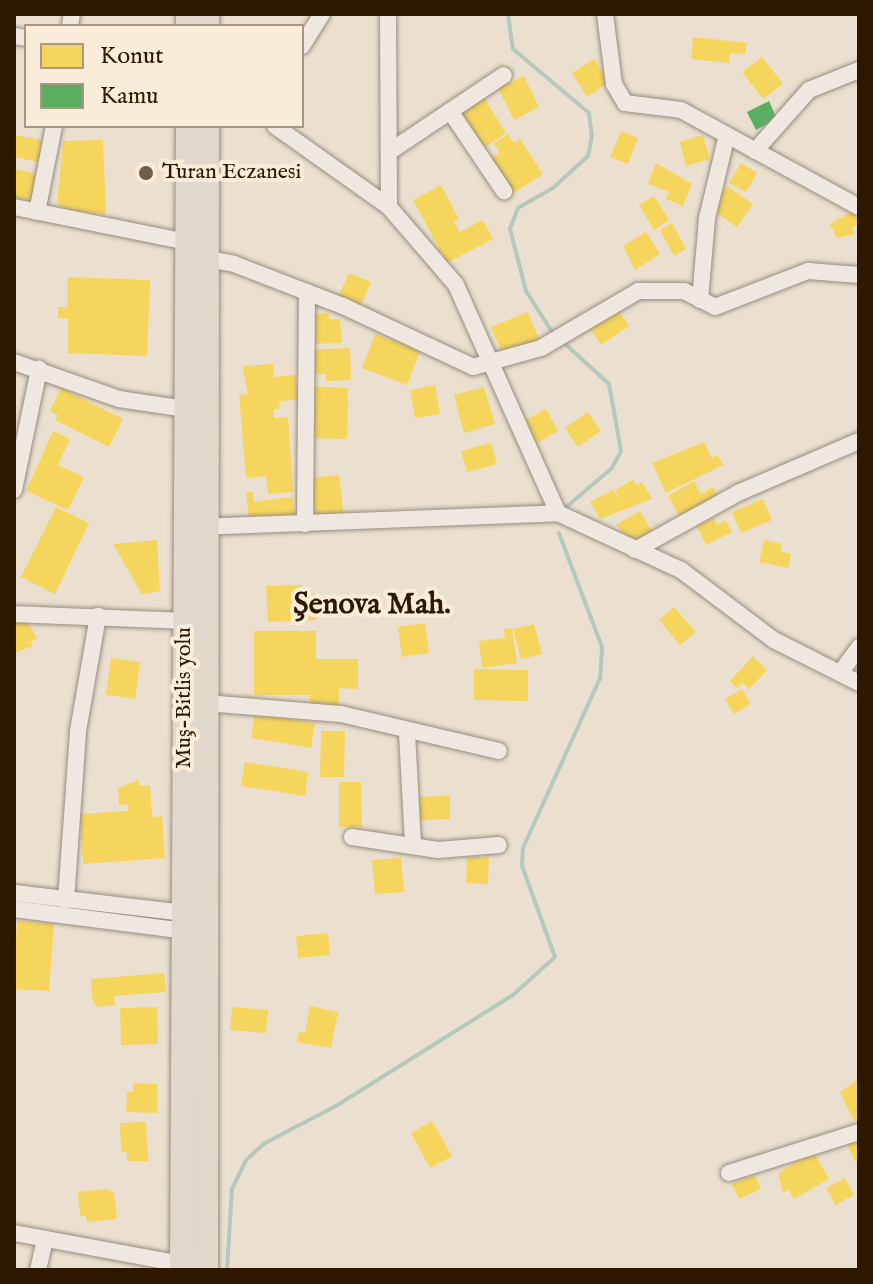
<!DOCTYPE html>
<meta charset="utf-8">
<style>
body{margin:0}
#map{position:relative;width:873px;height:1284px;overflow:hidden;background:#ebe0cf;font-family:"IM FELL English",serif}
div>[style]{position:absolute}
.homes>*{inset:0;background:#f6d55c}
.public>*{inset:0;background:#5aae61}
.stream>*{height:4px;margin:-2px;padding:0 2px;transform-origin:2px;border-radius:2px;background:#b4c8bb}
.roads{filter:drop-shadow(0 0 2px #968d80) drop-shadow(0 0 2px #968d80)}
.minor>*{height:16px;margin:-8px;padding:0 8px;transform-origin:8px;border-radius:8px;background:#eee8e0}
.highway>*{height:24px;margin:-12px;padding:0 12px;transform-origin:12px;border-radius:12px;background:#e1d8cb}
.dots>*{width:22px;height:22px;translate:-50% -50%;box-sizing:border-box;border:4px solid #f9ecd9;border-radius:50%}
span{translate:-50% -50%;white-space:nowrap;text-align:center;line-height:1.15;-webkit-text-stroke:8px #f9ecd9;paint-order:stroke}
.poi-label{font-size:22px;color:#2e1800}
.left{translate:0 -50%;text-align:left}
.street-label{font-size:22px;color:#2e1800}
.district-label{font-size:30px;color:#2e1800;font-weight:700}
.frame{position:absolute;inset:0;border:16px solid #2e1800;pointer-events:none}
.legend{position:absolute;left:24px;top:24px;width:280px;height:104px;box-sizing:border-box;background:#f9ecd9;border:2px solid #a89782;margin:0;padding:10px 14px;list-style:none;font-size:24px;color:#2e1800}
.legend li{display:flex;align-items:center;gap:16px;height:40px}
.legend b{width:40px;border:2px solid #a89782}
</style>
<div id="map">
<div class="homes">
<div style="clip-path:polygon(693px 37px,747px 43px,745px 54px,730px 53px,729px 63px,691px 59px)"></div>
<div style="clip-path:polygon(762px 57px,783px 84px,763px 99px,742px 72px)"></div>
<div style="clip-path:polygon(594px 59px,609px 82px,587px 97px,572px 73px)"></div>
<div style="clip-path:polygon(524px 76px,539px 107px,514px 120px,498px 88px)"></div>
<div style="clip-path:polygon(483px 96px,506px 133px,484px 148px,460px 112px)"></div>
<div style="clip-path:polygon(621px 131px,638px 138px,628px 164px,610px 157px)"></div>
<div style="clip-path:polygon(508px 134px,514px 143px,520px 139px,543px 174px,511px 195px,488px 160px,500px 153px,494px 143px)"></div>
<div style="clip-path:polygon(14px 135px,42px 140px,39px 162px,14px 157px)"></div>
<div style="clip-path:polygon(703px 135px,710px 159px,686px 166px,680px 142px)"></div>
<div style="clip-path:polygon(103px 140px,106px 214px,70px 211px,57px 204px,63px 141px)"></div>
<div style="clip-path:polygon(656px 163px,692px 184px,683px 206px,666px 199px,669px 192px,648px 184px)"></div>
<div style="clip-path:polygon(741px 163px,757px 173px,746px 192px,729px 183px)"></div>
<div style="clip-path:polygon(14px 169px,37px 174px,31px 200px,14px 197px)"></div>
<div style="clip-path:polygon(441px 185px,459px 219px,454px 222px,460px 232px,483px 220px,493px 239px,447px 263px,413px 200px)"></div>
<div style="clip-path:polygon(727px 186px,753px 204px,737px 227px,711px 209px)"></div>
<div style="clip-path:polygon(654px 196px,669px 220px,654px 230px,639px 205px)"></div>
<div style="clip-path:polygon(853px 211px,859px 222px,852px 229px,855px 234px,837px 238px,830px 224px)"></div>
<div style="clip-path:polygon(672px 223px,686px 249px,674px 256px,660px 230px)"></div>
<div style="clip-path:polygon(646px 232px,660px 254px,635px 270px,623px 246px)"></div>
<div style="clip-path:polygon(349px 273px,371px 282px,360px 307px,338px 297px)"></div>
<div style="clip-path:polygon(68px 277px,150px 280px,147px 356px,68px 353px,68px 319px,58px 318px,58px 307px,67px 307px)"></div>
<div style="clip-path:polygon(617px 308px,629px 326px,601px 345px,589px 327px)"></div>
<div style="clip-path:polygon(528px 312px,541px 343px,504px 358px,491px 327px)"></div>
<div style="clip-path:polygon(329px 313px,329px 319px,340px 319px,342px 343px,310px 344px,308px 314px)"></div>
<div style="clip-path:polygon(375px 334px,420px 351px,407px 385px,362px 368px)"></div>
<div style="clip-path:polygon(350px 348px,351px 380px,326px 381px,326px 374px,307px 375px,306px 350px)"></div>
<div style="clip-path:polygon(273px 364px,274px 377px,296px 375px,297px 400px,279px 401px,280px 409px,274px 409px,274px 418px,288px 417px,293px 492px,268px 494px,266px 476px,246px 478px,239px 395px,248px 394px,242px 366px)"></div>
<div style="clip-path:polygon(435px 385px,440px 414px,415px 418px,410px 390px)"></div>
<div style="clip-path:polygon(307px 386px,348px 388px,347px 439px,306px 438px)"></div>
<div style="clip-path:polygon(484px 387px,495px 424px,464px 433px,454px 395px)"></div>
<div style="clip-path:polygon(61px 388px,123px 419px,109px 447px,55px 420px,58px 415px,50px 411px)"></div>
<div style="clip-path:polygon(546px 409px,558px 431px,532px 446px,519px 424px)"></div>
<div style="clip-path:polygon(588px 412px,601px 431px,578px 447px,565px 428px)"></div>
<div style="clip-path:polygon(53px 431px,70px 439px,58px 465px,84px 477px,68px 510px,26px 491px)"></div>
<div style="clip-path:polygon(704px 442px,712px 458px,718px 455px,723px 465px,666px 493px,652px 463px)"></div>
<div style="clip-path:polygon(491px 443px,497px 464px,467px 472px,461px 451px)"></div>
<div style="clip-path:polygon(339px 475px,344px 516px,316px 518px,311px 478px)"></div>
<div style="clip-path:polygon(633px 480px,636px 485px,642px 482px,652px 499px,600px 519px,590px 502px,613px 490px,621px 503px,615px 490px)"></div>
<div style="clip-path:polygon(694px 481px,701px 494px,713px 487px,719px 497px,681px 519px,668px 496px)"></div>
<div style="clip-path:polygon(253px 492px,254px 502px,292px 497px,295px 517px,250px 524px,246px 493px)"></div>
<div style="clip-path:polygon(763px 499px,772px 520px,741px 533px,732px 512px)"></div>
<div style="clip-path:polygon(56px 507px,89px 523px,55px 594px,21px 577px)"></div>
<div style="clip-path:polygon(640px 511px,653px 533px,634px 544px,616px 525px)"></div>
<div style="clip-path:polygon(714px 518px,717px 525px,726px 520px,732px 532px,706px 545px,697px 526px)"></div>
<div style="clip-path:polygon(157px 540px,160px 591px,142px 594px,113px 544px)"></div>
<div style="clip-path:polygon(764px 540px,782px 544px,780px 551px,791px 554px,788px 568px,759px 562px)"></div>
<div style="clip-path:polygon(302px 585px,302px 593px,315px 593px,316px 620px,268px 622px,266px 586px)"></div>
<div style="clip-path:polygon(674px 607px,696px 632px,680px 645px,659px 620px)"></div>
<div style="clip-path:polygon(26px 619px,37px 638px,31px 642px,33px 646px,14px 653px,14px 625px)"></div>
<div style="clip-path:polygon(425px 623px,429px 653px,402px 657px,398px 627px)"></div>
<div style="clip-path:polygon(534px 624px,542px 654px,521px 659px,513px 629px)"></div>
<div style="clip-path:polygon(504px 629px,512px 628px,517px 663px,482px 668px,479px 641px,505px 638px)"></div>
<div style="clip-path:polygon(254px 631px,316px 631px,316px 659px,358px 659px,358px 689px,339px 688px,339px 706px,310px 706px,310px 695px,254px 695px)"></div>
<div style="clip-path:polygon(753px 656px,767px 670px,749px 689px,742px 683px,737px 688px,730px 681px)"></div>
<div style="clip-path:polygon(111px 658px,140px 662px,135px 699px,106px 695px)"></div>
<div style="clip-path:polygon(474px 669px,528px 670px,528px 701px,474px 700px)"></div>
<div style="clip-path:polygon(742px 689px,751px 704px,734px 714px,725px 699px)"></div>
<div style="clip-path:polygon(255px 713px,315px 723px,311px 748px,251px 738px)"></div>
<div style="clip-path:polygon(321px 731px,345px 731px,344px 777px,320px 777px)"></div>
<div style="clip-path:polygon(245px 762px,308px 772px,305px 796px,241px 786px)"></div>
<div style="clip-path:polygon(139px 780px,139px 786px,150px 785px,152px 817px,162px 816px,165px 858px,83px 864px,80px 814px,128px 811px,127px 804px,119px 805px,118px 788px)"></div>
<div style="clip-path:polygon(339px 782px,361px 782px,362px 827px,339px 827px)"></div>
<div style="clip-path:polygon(450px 796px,450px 819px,418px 820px,412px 797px)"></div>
<div style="clip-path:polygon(467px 857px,489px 857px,488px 884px,466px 883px)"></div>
<div style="clip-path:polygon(401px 858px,404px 892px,375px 894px,372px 860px)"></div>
<div style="clip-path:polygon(17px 921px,54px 924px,49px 991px,14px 989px)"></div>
<div style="clip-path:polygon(328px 933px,330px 955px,298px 958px,296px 936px)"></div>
<div style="clip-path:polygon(164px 973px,166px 992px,114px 996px,115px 1005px,97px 1007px,92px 998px,91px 979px)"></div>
<div style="clip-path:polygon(310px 1006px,338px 1012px,331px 1048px,297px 1042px,299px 1032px,305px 1033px)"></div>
<div style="clip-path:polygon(157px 1007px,158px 1044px,121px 1045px,120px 1008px)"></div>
<div style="clip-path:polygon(232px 1007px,268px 1010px,266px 1033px,230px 1030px)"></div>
<div style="clip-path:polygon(858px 1079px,859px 1117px,854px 1121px,840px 1092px)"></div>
<div style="clip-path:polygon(133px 1083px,157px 1084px,157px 1113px,126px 1112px,127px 1092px,133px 1092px)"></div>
<div style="clip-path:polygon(432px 1121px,452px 1156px,430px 1168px,411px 1133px)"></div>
<div style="clip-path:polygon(146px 1122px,148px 1161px,127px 1161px,127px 1152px,121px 1153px,120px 1123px)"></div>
<div style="clip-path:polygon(859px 1138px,859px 1160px,855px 1162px,847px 1143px)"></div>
<div style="clip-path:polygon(814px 1152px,829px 1179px,794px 1199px,789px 1190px,783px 1193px,778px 1173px)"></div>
<div style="clip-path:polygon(755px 1175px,761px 1189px,739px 1199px,732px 1184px)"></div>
<div style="clip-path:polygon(845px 1178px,854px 1195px,835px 1205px,826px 1188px)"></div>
<div style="clip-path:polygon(107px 1189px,114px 1193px,117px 1219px,87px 1222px,86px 1215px,80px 1216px,78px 1192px)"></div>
</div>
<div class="public">
<div style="clip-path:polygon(769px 101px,777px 119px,756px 130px,747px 112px)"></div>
</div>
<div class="stream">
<div style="left:508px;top:14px;width:35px;rotate:82deg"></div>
<div style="left:513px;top:49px;width:99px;rotate:40.1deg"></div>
<div style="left:589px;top:113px;width:23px;rotate:83deg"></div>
<div style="left:592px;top:136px;width:20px;rotate:101deg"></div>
<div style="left:588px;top:156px;width:47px;rotate:137.6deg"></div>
<div style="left:553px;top:188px;width:40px;rotate:150.3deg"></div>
<div style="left:518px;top:208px;width:22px;rotate:111deg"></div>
<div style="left:510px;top:229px;width:64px;rotate:75.5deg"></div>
<div style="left:526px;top:291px;width:52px;rotate:57.5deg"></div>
<div style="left:561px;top:340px;width:65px;rotate:42.5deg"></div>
<div style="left:609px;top:384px;width:68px;rotate:79.8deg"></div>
<div style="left:621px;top:451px;width:19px;rotate:118deg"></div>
<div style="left:612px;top:468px;width:62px;rotate:139.6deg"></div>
<div style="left:227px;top:1270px;width:81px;rotate:-86.5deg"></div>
<div style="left:232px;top:1189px;width:32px;rotate:-64deg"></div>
<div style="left:246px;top:1160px;width:25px;rotate:-42deg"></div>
<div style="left:265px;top:1143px;width:80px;rotate:-27.5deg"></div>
<div style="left:336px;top:1106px;width:209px;rotate:-32.1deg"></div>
<div style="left:513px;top:995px;width:57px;rotate:-42.1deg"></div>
<div style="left:555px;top:957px;width:97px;rotate:-109.9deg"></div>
<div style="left:522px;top:866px;width:18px;rotate:-87deg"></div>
<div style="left:523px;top:848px;width:187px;rotate:-65.6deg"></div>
<div style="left:600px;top:678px;width:31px;rotate:-86deg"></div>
<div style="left:602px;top:647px;width:122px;rotate:-110.7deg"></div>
</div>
<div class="roads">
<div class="minor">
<div style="left:388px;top:14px;width:193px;rotate:89.7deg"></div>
<div style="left:605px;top:14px;width:71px;rotate:82.7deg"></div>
<div style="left:614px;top:84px;width:22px;rotate:60deg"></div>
<div style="left:625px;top:103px;width:56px;rotate:7.1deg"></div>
<div style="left:681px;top:110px;width:203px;rotate:28.6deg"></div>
<div style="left:70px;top:26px;width:12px;rotate:-81deg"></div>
<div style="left:14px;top:36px;width:12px;rotate:9deg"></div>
<div style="left:302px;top:46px;width:38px;rotate:-58deg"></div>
<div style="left:450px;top:111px;width:97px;rotate:56deg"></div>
<div style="left:275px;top:126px;width:140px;rotate:35.4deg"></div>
<div style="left:389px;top:207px;width:103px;rotate:49.3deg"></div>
<div style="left:456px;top:285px;width:250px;rotate:65.9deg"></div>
<div style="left:558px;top:513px;width:136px;rotate:24.9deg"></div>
<div style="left:681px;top:570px;width:116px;rotate:37deg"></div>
<div style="left:774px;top:640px;width:95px;rotate:26.8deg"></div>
<div style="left:755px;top:151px;width:81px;rotate:-48.5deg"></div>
<div style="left:809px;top:90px;width:54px;rotate:-21.8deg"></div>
<div style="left:389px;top:152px;width:138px;rotate:-33.8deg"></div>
<div style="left:14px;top:207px;width:177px;rotate:11.4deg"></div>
<div style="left:37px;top:212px;width:88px;rotate:-78.8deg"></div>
<div style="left:207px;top:259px;width:27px;rotate:10deg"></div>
<div style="left:234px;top:264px;width:117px;rotate:21.1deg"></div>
<div style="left:343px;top:306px;width:144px;rotate:25.1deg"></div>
<div style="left:473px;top:367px;width:71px;rotate:-15.6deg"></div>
<div style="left:541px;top:348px;width:113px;rotate:-30.4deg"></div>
<div style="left:638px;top:291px;width:46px"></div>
<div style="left:684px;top:291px;width:35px;rotate:27deg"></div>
<div style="left:715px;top:307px;width:100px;rotate:-21.2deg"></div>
<div style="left:808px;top:271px;width:51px;rotate:4.5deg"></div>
<div style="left:700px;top:300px;width:82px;rotate:-85.1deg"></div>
<div style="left:707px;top:218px;width:85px;rotate:-76.5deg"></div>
<div style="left:14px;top:362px;width:111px;rotate:19.4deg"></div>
<div style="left:119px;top:399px;width:68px;rotate:8.5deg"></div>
<div style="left:14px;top:490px;width:124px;rotate:-78.3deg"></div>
<div style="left:305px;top:524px;width:232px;rotate:-89.5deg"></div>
<div style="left:199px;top:527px;width:359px;rotate:-2.2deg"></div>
<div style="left:635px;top:550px;width:118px;rotate:-29deg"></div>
<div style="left:738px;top:493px;width:132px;rotate:-23.3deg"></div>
<div style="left:14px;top:614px;width:171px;rotate:2.3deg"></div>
<div style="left:841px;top:672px;width:31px;rotate:-54deg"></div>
<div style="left:206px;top:703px;width:135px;rotate:4.7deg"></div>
<div style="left:341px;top:714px;width:162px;rotate:13.2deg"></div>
<div style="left:407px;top:733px;width:110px;rotate:86.9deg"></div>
<div style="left:352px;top:837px;width:87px;rotate:8.6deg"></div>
<div style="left:438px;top:850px;width:61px;rotate:-4.7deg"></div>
<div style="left:14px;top:893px;width:172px;rotate:6.7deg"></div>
<div style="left:66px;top:900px;width:169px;rotate:-85.9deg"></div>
<div style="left:78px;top:731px;width:117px;rotate:-80.1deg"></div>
<div style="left:14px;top:909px;width:172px;rotate:7.3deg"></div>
<div style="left:729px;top:1173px;width:136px;rotate:-17.5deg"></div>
<div style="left:14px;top:1233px;width:171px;rotate:10.5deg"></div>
<div style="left:38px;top:1270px;width:32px;rotate:-77deg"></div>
</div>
<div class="highway">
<div style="left:188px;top:26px;width:12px;rotate:-90deg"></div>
<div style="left:207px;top:26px;width:12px;rotate:-90deg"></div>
<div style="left:182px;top:1270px;width:1144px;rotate:-89.7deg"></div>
<div style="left:206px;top:1270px;width:1144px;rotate:-89.95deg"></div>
</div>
</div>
<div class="dots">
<div style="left:146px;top:173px;background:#705e48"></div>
</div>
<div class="poi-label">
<span class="left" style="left:162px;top:173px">Turan Eczanesi</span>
</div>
<div class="street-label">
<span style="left:185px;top:698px;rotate:-90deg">Muş-Bitlis yolu</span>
</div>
<div class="district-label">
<span style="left:372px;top:605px">Şenova Mah.</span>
</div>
<div class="frame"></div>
<ul class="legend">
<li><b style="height:22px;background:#f6d55c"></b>Konut</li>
<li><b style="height:22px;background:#5aae61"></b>Kamu</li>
</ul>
</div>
